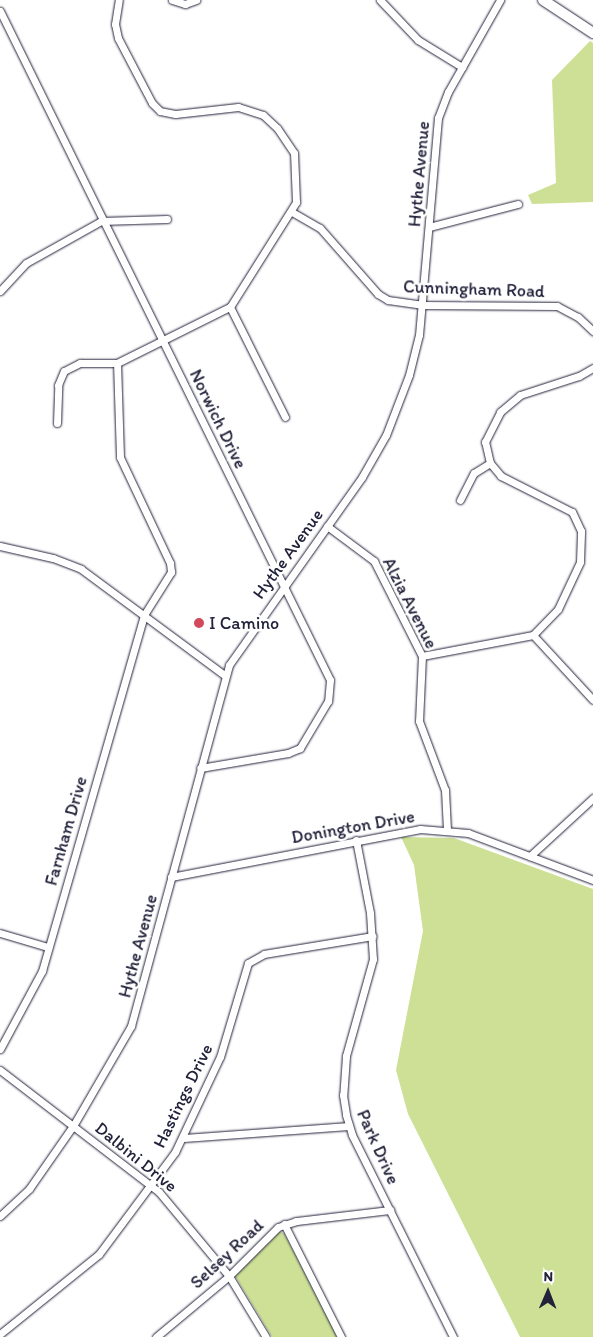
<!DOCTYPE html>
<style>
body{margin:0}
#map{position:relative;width:593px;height:1337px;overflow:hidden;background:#fff;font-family:Itim,sans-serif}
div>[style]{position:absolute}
.green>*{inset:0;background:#cde095}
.roads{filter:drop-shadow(0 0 1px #22223b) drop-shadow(0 0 1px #22223b)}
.street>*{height:7px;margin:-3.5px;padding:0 3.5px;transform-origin:3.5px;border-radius:3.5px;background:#fff}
.secondary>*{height:10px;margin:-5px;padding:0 5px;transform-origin:5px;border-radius:5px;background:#fff}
.dots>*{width:14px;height:14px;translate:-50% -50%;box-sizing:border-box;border:2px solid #fff;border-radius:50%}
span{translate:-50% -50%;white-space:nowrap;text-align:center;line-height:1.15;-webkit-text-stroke:5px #fff;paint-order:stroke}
.street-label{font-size:18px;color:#22223b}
.poi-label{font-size:18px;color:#22223b}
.left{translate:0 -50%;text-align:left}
.north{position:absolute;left:523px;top:1267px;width:50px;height:50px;-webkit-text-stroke:4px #fff;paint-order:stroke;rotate:1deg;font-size:14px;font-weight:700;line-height:20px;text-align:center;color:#22223b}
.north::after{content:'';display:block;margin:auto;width:18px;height:22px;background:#22223b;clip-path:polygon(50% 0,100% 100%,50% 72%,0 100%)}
</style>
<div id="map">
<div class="green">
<div style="clip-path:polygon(590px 41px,593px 43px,593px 202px,532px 204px,528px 195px,556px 183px,552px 80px)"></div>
<div style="clip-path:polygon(401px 837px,454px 838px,593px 889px,593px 1337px,520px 1337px,408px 1114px,396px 1070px,423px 931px,414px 865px)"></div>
<div style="clip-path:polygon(276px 1231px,284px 1233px,337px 1337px,272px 1337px,235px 1276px,263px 1240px)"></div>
</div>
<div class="roads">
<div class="street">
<div style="left:172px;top:0;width:14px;rotate:17deg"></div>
<div style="left:185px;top:4px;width:12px;rotate:-20deg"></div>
<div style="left:380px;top:0;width:55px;rotate:46.5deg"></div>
<div style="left:418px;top:40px;width:52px;rotate:31.5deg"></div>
<div style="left:0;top:11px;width:746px;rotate:63.74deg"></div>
<div style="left:330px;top:680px;width:21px;rotate:95deg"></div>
<div style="left:328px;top:701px;width:55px;rotate:120.8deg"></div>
<div style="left:300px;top:748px;width:13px;rotate:157deg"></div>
<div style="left:288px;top:753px;width:89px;rotate:170.3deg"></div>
<div style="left:292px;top:212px;width:32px;rotate:30deg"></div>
<div style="left:320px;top:228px;width:88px;rotate:48.7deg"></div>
<div style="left:378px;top:294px;width:12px;rotate:31deg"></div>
<div style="left:388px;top:300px;width:34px;rotate:8deg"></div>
<div style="left:422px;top:305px;width:135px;rotate:0.4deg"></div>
<div style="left:557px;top:306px;width:24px;rotate:28deg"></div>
<div style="left:578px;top:317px;width:21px;rotate:43deg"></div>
<div style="left:429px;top:227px;width:92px;rotate:-14.5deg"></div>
<div style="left:0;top:291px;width:38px;rotate:-47deg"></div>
<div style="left:26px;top:263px;width:86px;rotate:-29.2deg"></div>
<div style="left:101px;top:221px;width:66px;rotate:-1.7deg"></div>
<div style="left:230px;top:307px;width:123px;rotate:63.4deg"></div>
<div style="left:57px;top:423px;width:38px;rotate:-88deg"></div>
<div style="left:58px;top:385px;width:15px;rotate:-67deg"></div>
<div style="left:64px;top:371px;width:18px;rotate:-27deg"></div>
<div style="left:80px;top:363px;width:37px"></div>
<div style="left:117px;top:363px;width:126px;rotate:-26.4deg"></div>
<div style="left:230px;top:307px;width:124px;rotate:-57.8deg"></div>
<div style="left:296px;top:202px;width:49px;rotate:-92.3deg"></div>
<div style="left:294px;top:153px;width:30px;rotate:-124deg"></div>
<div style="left:277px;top:128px;width:19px;rotate:-137deg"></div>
<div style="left:263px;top:115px;width:26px;rotate:-162deg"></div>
<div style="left:238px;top:107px;width:63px;rotate:173.7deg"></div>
<div style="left:175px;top:114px;width:15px;rotate:-169deg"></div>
<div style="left:160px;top:111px;width:11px;rotate:-135deg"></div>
<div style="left:152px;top:103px;width:73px;rotate:-117.6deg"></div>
<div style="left:118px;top:38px;width:14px;rotate:-102deg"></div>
<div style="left:115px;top:24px;width:24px;rotate:-81deg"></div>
<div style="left:460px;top:500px;width:30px;rotate:-63deg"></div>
<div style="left:474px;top:473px;width:19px;rotate:-32deg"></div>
<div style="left:490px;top:463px;width:22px;rotate:-103deg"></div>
<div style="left:485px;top:442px;width:34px;rotate:-63deg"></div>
<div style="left:500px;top:412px;width:26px;rotate:-40deg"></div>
<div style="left:520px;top:395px;width:62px;rotate:-17.9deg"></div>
<div style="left:579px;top:376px;width:16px;rotate:-30deg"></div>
<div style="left:327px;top:526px;width:59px;rotate:36.7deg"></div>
<div style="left:374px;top:561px;width:106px;rotate:63.2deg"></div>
<div style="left:422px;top:656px;width:65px;rotate:92.6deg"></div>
<div style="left:419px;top:721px;width:74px;rotate:69.4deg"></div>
<div style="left:445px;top:790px;width:40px;rotate:87.1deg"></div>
<div style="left:0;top:546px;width:54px;rotate:12.8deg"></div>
<div style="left:53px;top:558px;width:30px;rotate:21deg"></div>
<div style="left:81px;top:569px;width:178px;rotate:36.5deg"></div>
<div style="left:533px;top:635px;width:88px;rotate:47.3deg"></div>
<div style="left:422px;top:656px;width:113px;rotate:-10.7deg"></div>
<div style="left:533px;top:635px;width:36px;rotate:-46deg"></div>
<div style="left:558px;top:609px;width:52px;rotate:-64.9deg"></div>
<div style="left:580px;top:562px;width:31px;rotate:-88deg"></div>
<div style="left:581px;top:531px;width:21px;rotate:-115deg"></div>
<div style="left:572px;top:512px;width:80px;rotate:-153.1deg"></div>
<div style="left:501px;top:476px;width:17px;rotate:-130deg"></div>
<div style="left:356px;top:840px;width:74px;rotate:79.1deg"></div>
<div style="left:370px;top:913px;width:46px;rotate:86.3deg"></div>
<div style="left:373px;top:959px;width:101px;rotate:105.6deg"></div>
<div style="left:346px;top:1056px;width:39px;rotate:94deg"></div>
<div style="left:343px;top:1095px;width:20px;rotate:81deg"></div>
<div style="left:346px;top:1115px;width:21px;rotate:73deg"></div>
<div style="left:352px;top:1135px;width:226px;rotate:63.4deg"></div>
<div style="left:530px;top:856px;width:86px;rotate:-42.6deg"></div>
<div style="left:171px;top:877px;width:254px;rotate:-10.9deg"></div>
<div style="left:420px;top:829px;width:48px;rotate:4.8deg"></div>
<div style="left:468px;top:833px;width:134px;rotate:20.6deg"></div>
<div style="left:0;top:933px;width:50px;rotate:16.3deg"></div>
<div style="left:0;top:1049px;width:89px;rotate:-61.7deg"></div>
<div style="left:42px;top:971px;width:370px;rotate:-74deg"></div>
<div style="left:144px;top:615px;width:51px;rotate:-57.9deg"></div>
<div style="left:171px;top:572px;width:9px;rotate:-96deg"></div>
<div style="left:170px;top:563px;width:117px;rotate:-115.3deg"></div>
<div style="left:120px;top:457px;width:94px;rotate:-91.8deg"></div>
<div style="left:0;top:1070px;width:200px;rotate:37.5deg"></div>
<div style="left:159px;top:1192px;width:109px;rotate:50.2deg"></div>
<div style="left:229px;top:1276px;width:71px;rotate:58.8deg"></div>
<div style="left:184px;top:1138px;width:165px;rotate:-4.2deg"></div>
<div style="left:0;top:1216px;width:40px;rotate:-43deg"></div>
<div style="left:29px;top:1189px;width:77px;rotate:-55.1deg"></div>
<div style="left:73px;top:1126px;width:116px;rotate:-59.9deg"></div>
<div style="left:131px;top:1026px;width:374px;rotate:-74.8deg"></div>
<div style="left:229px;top:665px;width:230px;rotate:-54.7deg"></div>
<div style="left:362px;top:477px;width:48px;rotate:-60.3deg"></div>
<div style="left:386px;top:435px;width:64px;rotate:-69deg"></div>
<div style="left:409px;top:375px;width:41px;rotate:-76deg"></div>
<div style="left:419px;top:335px;width:218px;rotate:-85deg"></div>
<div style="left:438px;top:118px;width:28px;rotate:-69deg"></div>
<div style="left:448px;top:92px;width:106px;rotate:-60.5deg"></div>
<div style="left:284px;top:1224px;width:127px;rotate:63.2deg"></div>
<div style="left:0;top:1334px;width:127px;rotate:-38.9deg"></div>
<div style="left:99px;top:1254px;width:127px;rotate:-53.3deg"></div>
<div style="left:175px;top:1152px;width:105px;rotate:-64.7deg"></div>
<div style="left:220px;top:1057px;width:98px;rotate:-73.4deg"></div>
<div style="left:248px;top:963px;width:18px;rotate:-29deg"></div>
<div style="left:264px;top:954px;width:110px;rotate:-9.4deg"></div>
<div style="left:156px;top:1337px;width:95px;rotate:-39.9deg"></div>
<div style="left:229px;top:1276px;width:69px;rotate:-45deg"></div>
<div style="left:278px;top:1227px;width:19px;rotate:-18deg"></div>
<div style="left:296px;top:1221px;width:95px;rotate:-6.7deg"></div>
</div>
<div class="secondary">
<div style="left:543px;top:0;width:60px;rotate:33.4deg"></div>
</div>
</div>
<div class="dots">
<div style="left:199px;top:623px;background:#d1495b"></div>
</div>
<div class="street-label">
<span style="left:419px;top:174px;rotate:-85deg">Hythe Avenue</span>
<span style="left:474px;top:289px;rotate:2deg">Cunningham Road</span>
<span style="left:218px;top:419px;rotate:64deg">Norwich Drive</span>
<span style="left:288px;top:554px;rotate:-54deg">Hythe Avenue</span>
<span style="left:410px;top:603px;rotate:63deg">Alzia Avenue</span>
<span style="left:353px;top:827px;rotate:-10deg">Donington Drive</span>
<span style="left:66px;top:831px;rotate:-74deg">Farnham Drive</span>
<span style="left:138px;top:946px;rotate:-75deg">Hythe Avenue</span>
<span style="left:183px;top:1096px;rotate:-64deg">Hastings Drive</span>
<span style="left:378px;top:1147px;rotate:66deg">Park Drive</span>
<span style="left:136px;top:1157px;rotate:39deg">Dalbini Drive</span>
<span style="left:227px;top:1254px;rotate:-43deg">Selsey Road</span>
</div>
<div class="poi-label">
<span class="left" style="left:209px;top:623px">I Camino</span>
</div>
<div class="north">N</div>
</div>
